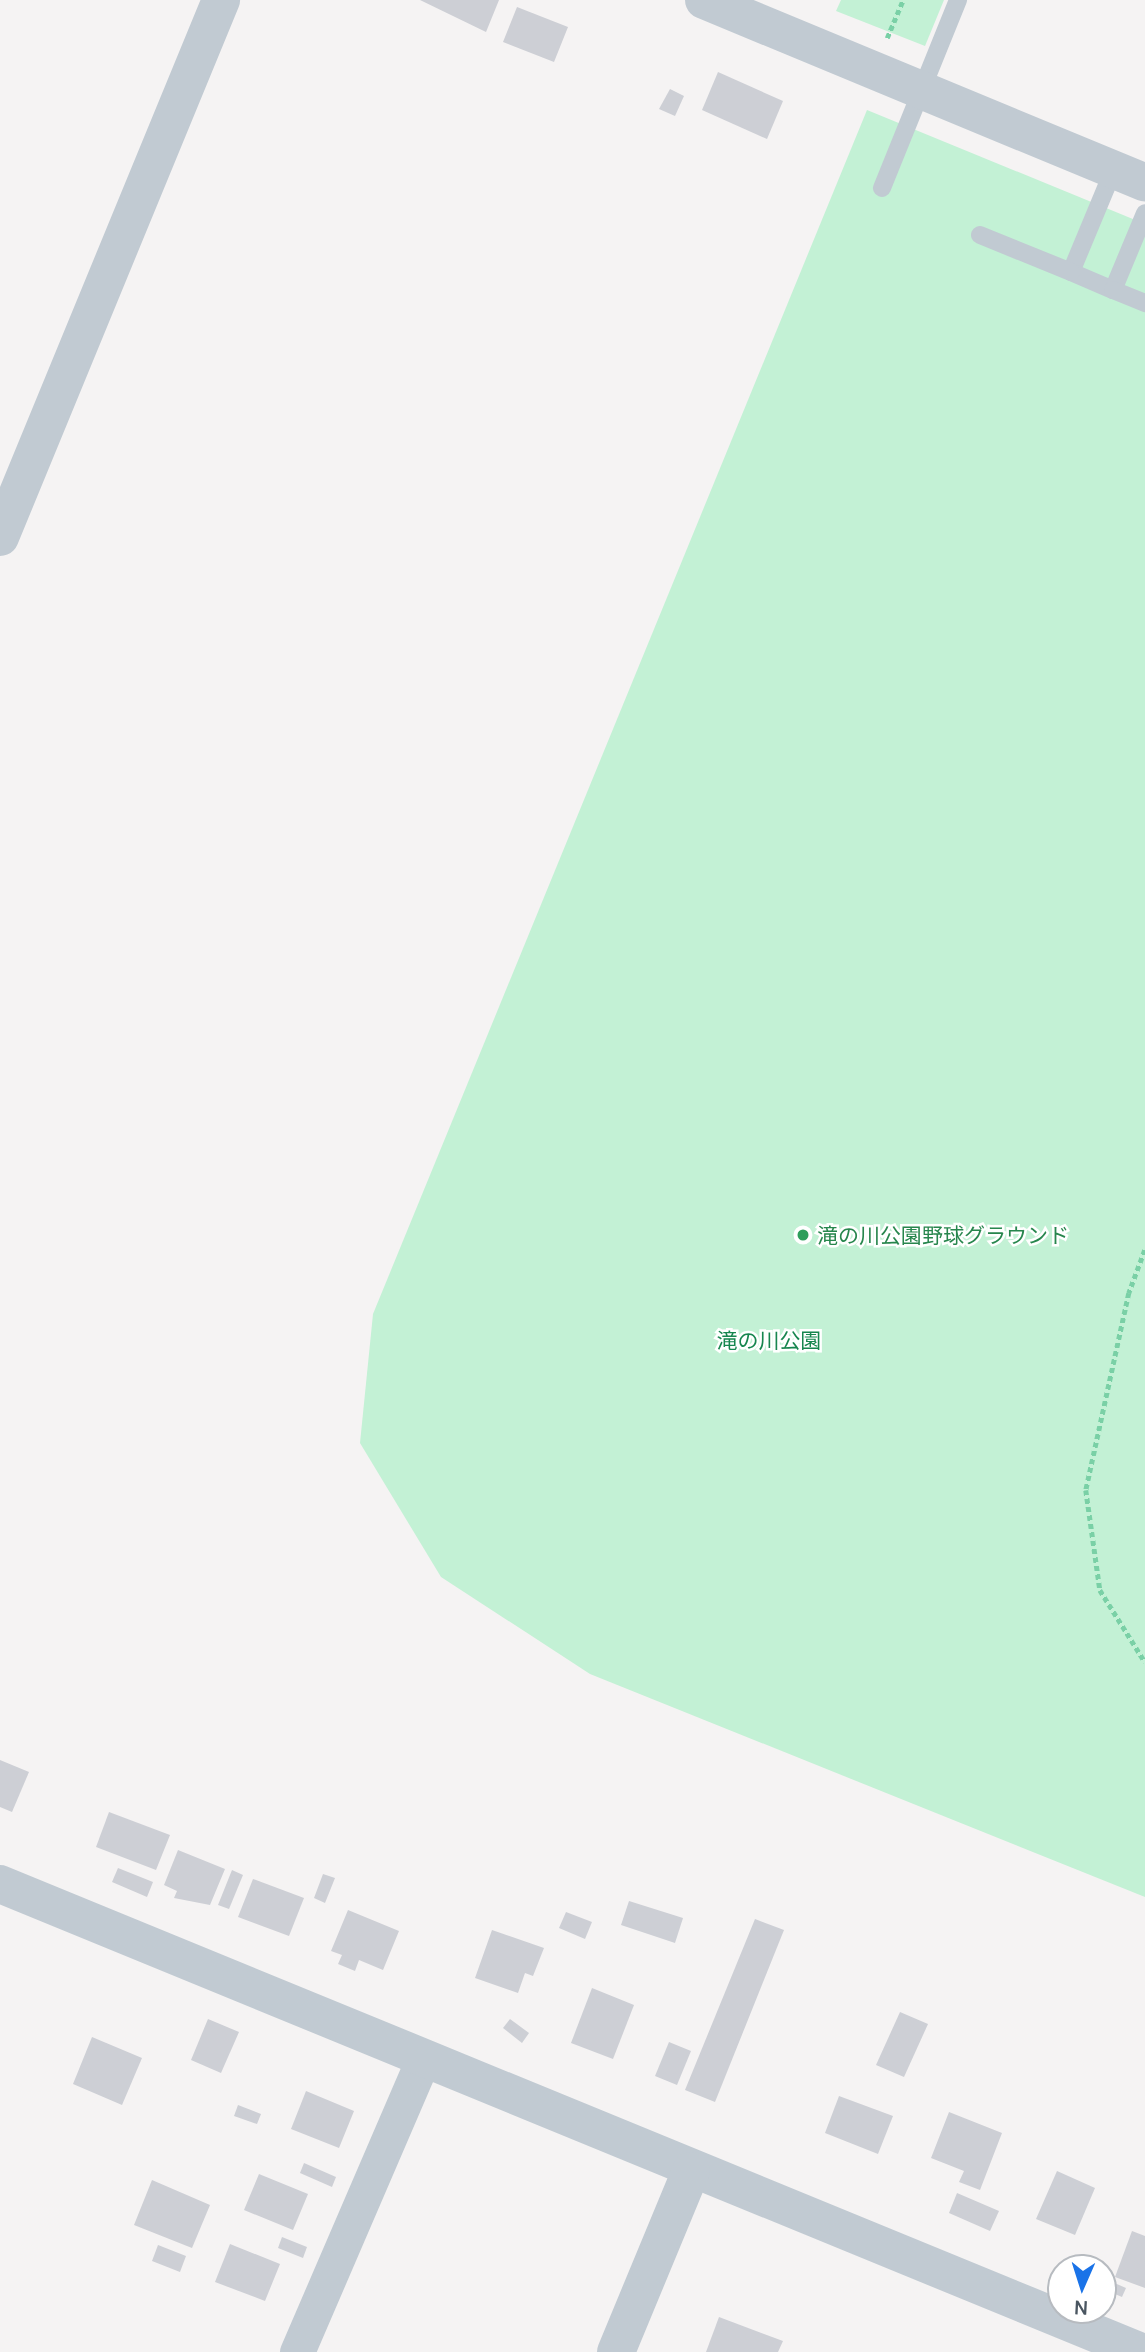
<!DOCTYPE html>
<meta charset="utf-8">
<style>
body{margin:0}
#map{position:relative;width:1145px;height:2352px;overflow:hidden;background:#f5f3f3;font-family:Manrope,"Noto Sans JP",sans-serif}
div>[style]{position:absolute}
.green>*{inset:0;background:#c3f1d5}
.building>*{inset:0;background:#cdcfd5}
.path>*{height:4.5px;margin-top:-2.25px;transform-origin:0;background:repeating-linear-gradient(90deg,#7ad0a6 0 5px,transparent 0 8.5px)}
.service>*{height:18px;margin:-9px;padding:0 9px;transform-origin:9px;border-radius:9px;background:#c1cad2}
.minor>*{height:35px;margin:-17.5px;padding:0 17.5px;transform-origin:17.5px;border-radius:17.5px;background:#c1cad2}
.tertiary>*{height:38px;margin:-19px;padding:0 19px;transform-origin:19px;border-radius:19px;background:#c1cad2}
.dots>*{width:19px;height:19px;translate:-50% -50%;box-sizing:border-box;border:4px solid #fff;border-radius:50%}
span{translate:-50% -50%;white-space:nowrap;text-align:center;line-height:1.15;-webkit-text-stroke:5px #fff;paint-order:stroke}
.leisure-label{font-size:21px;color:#27864d}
.left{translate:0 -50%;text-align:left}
.park-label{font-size:21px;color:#17864f}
.north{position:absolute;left:1047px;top:2254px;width:70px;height:70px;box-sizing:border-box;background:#fff;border:2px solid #b7bbc0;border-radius:50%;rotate:183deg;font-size:19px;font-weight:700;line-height:28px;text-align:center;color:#4a5661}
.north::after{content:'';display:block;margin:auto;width:24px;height:32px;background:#1a73e8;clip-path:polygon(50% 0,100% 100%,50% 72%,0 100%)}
</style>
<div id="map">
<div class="green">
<div style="clip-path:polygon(841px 0,944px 0,925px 46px,836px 11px)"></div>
<div style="clip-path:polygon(867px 110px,1145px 224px,1145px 1897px,590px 1674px,441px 1577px,360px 1443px,373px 1314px)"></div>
</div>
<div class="building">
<div style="clip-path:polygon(420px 0,499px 0,486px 32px)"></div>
<div style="clip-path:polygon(517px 7px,568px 27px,554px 62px,503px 42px)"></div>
<div style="clip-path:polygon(718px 72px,783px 101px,767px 139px,702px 110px)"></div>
<div style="clip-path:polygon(670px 89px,684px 96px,675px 116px,659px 109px)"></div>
<div style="clip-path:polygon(0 1760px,29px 1772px,12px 1812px,0 1807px)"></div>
<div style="clip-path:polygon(109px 1812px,170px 1835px,156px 1870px,96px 1847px)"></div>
<div style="clip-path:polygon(178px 1850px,225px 1869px,210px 1905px,174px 1898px,177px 1891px,164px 1885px)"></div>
<div style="clip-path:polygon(118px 1868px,153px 1882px,147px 1897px,112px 1882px)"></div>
<div style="clip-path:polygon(232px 1870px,243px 1875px,229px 1909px,218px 1905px)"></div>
<div style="clip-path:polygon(323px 1874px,335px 1878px,325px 1903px,314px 1898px)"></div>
<div style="clip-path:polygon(253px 1879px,304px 1898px,289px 1936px,238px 1917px)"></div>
<div style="clip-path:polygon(629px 1901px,683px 1918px,675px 1943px,621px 1925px)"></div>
<div style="clip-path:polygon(348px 1910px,399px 1931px,383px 1970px,359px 1960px,355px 1971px,338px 1964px,342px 1955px,331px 1951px)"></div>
<div style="clip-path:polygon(566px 1912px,592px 1922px,585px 1939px,559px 1928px)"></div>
<div style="clip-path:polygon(755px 1919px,784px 1930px,715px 2102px,685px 2090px)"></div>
<div style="clip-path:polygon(492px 1930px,544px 1948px,533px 1976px,525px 1973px,518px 1993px,475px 1978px)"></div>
<div style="clip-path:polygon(592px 1988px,634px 2005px,613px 2059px,571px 2043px)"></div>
<div style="clip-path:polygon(900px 2012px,928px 2024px,904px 2077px,876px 2065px)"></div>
<div style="clip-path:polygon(208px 2019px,239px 2032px,221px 2073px,191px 2060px)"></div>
<div style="clip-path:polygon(510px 2019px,529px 2033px,522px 2043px,503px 2028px)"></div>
<div style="clip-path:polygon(92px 2037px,142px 2058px,122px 2105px,73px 2084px)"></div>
<div style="clip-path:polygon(669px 2042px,691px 2051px,677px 2085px,655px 2076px)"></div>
<div style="clip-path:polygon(306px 2091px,354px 2111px,339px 2148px,291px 2129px)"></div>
<div style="clip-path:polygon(839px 2096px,893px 2116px,878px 2154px,825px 2133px)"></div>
<div style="clip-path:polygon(238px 2105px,261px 2114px,257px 2124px,234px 2116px)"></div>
<div style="clip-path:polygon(949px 2112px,1002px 2133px,980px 2190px,959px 2182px,964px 2171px,931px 2158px)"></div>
<div style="clip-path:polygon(304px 2163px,336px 2177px,332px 2187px,300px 2173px)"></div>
<div style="clip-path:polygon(1057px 2171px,1095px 2188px,1075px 2235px,1036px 2219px)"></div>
<div style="clip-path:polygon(259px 2174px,308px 2194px,293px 2230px,244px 2210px)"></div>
<div style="clip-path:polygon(152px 2180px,210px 2205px,192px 2248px,134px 2225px)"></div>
<div style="clip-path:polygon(957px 2193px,999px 2211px,990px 2231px,949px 2213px)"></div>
<div style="clip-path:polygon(1132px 2231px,1145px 2236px,1145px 2288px,1115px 2277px)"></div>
<div style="clip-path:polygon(282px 2237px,307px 2247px,303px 2258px,278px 2248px)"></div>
<div style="clip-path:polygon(230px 2244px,280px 2264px,265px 2301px,215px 2282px)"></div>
<div style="clip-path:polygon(158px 2245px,186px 2256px,180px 2272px,152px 2261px)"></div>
<div style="clip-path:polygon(1103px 2278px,1126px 2288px,1122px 2297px,1103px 2289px)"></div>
<div style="clip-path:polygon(719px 2317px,783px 2341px,778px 2352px,706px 2352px)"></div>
</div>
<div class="path">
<div style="left:887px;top:38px;width:41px;rotate:-67.2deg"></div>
<div style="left:1145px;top:1250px;width:46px;rotate:110.4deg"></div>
<div style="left:1129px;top:1293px;width:202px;rotate:102.3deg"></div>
<div style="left:1086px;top:1490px;width:101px;rotate:82deg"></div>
<div style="left:1100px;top:1590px;width:85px;rotate:58deg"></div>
</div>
<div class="service">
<div style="left:1113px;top:171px;width:109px;rotate:112.6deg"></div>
<div style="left:1071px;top:272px;width:46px;rotate:23.2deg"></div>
<div style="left:1113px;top:290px;width:83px;rotate:-67.4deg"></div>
<div style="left:882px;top:188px;width:203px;rotate:-68deg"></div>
<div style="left:980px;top:235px;width:98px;rotate:22.1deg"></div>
<div style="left:1113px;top:290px;width:35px;rotate:22deg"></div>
</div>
<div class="minor">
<div style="left:297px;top:2352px;width:318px;rotate:-66.7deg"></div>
</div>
<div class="tertiary">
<div style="left:704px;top:0;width:477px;rotate:22.5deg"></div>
<div style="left:0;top:537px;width:581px;rotate:-67.63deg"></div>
<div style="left:0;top:1884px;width:1233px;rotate:22.3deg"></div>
<div style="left:616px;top:2352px;width:196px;rotate:-67.5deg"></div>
</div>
<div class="dots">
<div style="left:803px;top:1235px;background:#2e9e5b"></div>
</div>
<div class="leisure-label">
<span class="left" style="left:817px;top:1235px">滝の川公園野球グラウンド</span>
</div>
<div class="park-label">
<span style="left:769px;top:1340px">滝の川公園</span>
</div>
<div class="north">N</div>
</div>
